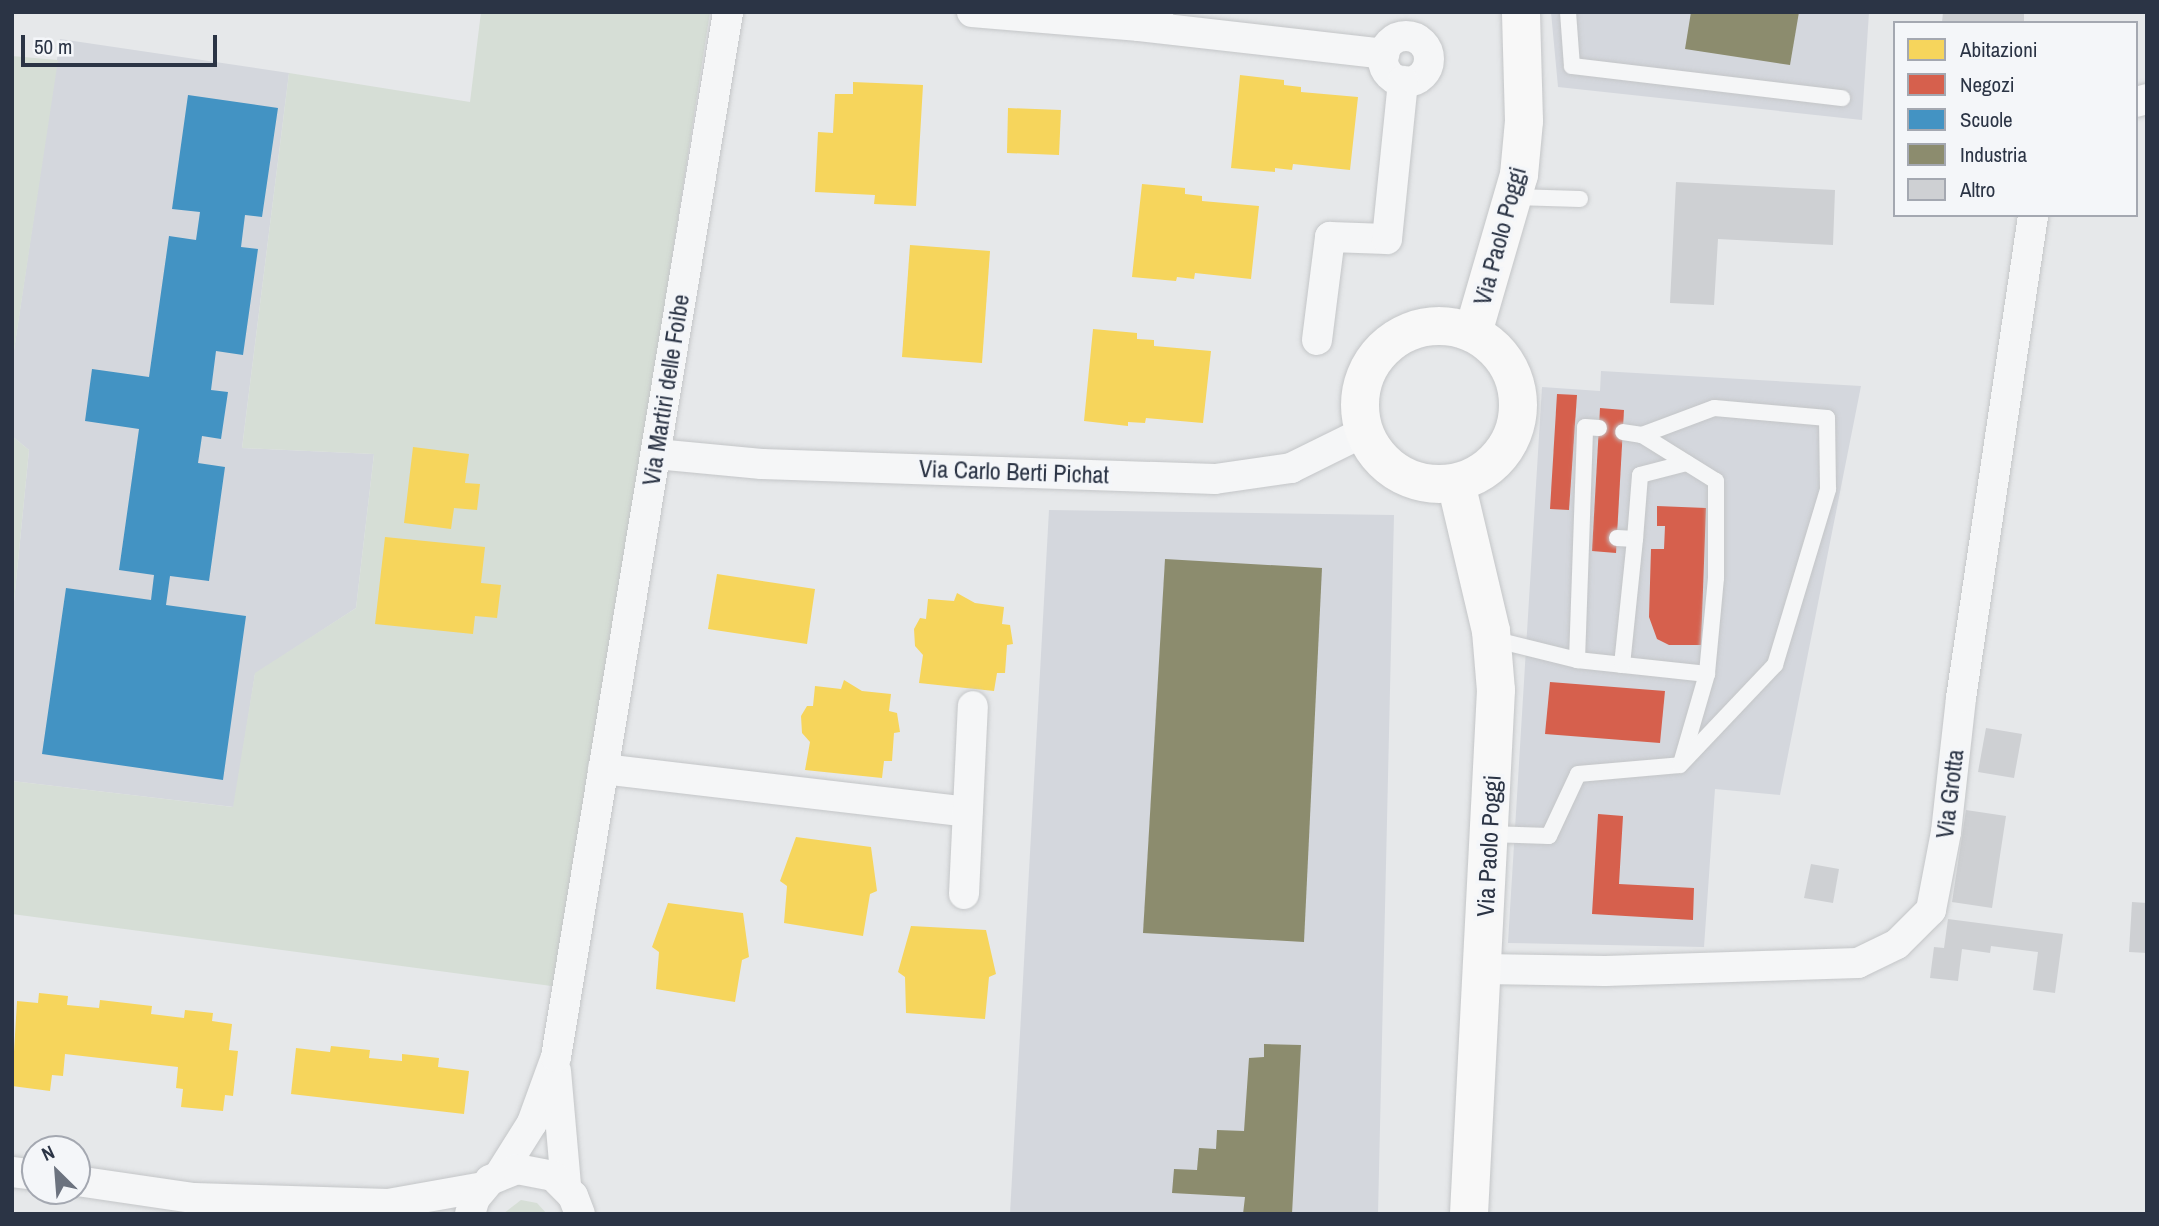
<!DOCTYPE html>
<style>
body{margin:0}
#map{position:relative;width:2159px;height:1226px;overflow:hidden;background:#e6e8ea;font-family:"Archivo Narrow",sans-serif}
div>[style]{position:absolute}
.built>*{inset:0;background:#d4d7dd}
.green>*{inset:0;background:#d6ded6}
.homes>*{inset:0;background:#f6d55c}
.shops>*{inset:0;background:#d6604d}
.schools>*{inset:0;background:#4393c3}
.industry>*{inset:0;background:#8c8c6e}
.building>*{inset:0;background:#ced0d3}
.roads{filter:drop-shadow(0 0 2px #c4c6c8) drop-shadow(0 0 2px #c4c6c8)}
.service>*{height:16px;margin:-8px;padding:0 8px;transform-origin:8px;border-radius:8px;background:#f5f6f7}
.minor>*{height:30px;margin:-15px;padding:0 15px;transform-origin:15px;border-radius:15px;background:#f5f6f7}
.minor>.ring{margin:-15px;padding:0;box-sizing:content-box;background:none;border:30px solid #f5f6f7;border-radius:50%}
.secondary>*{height:38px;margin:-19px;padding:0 19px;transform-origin:19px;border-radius:19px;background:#f8f8f8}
.secondary>.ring{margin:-19px;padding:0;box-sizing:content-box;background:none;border:38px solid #f8f8f8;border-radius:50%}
span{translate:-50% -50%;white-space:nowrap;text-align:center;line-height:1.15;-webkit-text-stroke:7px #f4f6f9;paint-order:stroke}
.street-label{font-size:24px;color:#2b3445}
.frame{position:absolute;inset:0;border:14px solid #2b3445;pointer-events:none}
.legend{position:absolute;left:1893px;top:21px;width:245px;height:196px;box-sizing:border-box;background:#f4f6f9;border:2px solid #a4a8b1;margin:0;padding:9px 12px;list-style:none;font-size:21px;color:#2b3445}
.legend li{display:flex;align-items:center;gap:14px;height:35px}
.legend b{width:35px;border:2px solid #a4a8b1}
.north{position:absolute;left:21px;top:1135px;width:70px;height:70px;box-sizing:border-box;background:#f4f6f9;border:2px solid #a4a8b1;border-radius:50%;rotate:335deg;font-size:19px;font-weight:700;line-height:28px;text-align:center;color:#2b3445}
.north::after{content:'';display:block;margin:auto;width:24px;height:32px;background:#6c737f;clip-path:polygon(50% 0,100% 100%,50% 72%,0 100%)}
.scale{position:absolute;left:21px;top:35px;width:196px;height:32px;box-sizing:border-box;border:4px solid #2b3445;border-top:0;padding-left:9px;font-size:21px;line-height:24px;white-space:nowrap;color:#2b3445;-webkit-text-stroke:5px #f4f6f9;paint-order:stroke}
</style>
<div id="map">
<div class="built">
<div style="clip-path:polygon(1551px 12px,1869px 12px,1862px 120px,1558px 87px)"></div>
<div style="clip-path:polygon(60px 39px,289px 73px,242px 448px,374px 454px,356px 608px,255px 674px,234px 807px,12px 781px,12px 622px,29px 450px,12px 436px,12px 364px)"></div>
<div style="clip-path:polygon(1601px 371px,1861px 386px,1780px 795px,1715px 789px,1704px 947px,1508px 943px,1542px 387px,1600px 391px)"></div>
<div style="clip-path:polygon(1049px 510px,1394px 515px,1378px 1214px,1010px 1214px)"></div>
</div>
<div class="green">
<div style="clip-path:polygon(481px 12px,710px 12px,559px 987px,12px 914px,12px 781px,233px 807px,255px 673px,356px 608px,374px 454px,242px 448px,289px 73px,470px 102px)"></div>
<div style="clip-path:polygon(12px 56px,58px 60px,12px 364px)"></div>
<div style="clip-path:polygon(12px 436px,29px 450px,12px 622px)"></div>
<div style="clip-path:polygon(521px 1200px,537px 1203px,547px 1214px,503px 1214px)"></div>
</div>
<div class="homes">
<div style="clip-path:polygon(1240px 75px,1284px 80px,1284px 85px,1301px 87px,1301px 92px,1358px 97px,1350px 170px,1293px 164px,1292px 170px,1275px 168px,1275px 172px,1231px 168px)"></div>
<div style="clip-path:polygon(853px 82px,923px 85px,916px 206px,874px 204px,875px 195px,815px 192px,818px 132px,833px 133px,835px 94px,853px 94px)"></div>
<div style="clip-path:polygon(1008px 108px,1061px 110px,1059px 155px,1007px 153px)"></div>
<div style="clip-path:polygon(1142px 184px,1185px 188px,1185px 194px,1202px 196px,1202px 201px,1259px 206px,1251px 279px,1195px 273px,1194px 279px,1177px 277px,1176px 281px,1132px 277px)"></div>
<div style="clip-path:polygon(910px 245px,990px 251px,982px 363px,902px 357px)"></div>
<div style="clip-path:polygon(1093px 329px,1137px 333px,1137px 339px,1154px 340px,1154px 346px,1211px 351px,1203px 423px,1146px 418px,1145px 423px,1128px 422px,1128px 426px,1084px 421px)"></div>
<div style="clip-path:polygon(413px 447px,469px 454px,465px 483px,480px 484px,477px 510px,454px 508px,451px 529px,404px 523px)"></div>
<div style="clip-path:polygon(385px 537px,485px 547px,481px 583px,501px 585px,497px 618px,475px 616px,473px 634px,375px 624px)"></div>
<div style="clip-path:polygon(717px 574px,815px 589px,807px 644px,708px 629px)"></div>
<div style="clip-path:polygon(957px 593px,975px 603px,1004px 607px,1002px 624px,1010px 625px,1013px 644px,1007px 645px,1005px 673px,997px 673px,994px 691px,919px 683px,923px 655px,915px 646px,914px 629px,920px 618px,926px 619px,928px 599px,954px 601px)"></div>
<div style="clip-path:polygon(844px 680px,862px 691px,891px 694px,889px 711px,897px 713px,900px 732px,894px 733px,892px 761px,884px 761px,882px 778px,805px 770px,810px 742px,802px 733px,801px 716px,807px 706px,813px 706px,815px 686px,841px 689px)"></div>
<div style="clip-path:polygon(796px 837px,871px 847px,877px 891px,870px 894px,863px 936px,784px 923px,787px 886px,780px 881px)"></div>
<div style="clip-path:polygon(668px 903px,743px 913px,749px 957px,742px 960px,735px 1002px,656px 989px,659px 952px,652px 947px)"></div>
<div style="clip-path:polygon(911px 926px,986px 930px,996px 974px,989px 977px,985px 1019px,906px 1013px,905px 977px,898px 972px)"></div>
<div style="clip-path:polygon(39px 993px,68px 996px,67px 1005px,99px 1008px,100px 1000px,152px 1006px,151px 1014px,184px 1018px,185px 1010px,213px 1013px,212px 1021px,232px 1024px,229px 1050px,238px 1051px,233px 1096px,225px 1095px,223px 1111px,181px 1107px,183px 1089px,176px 1088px,178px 1067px,65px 1054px,63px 1076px,52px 1075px,50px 1091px,12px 1086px,17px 1001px,38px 1003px)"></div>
<div style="clip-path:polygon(331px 1046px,370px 1050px,369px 1058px,402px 1061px,402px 1054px,439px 1058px,438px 1067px,469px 1071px,464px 1114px,291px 1094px,296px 1048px,330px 1052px)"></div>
</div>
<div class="shops">
<div style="clip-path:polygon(1557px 394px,1577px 395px,1569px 510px,1550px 509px)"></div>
<div style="clip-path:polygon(1600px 408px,1624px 410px,1616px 553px,1592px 551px)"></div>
<div style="clip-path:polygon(1657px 506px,1706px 508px,1701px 645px,1669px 645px,1657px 639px,1649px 617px,1651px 549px,1664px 549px,1665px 526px,1657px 526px)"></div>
<div style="clip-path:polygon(1550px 682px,1665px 691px,1660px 743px,1545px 734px)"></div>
<div style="clip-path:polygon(1598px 814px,1623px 816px,1619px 884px,1694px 888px,1693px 920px,1592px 914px)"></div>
</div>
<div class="schools">
<div style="clip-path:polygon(188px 95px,278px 108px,262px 217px,245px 215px,241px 247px,258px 249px,243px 355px,216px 351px,211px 390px,228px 392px,221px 439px,202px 436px,198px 463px,225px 467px,209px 581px,170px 576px,166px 605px,246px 616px,223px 780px,42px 754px,66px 588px,151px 600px,154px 575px,119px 570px,139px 429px,85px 421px,92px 369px,149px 377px,169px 236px,196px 240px,200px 212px,172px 209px)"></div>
</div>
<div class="industry">
<div style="clip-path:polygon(1691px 12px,1799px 12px,1790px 65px,1685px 49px)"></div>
<div style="clip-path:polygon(1165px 559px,1322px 568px,1304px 942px,1143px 933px)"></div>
<div style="clip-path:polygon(1264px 1044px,1301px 1045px,1292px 1214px,1243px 1214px,1245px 1197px,1172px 1193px,1174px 1169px,1197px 1170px,1199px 1148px,1216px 1149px,1217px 1130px,1244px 1131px,1249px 1058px,1264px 1057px)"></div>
</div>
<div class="building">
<div style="clip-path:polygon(1943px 12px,2024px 12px,2024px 23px,1942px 23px)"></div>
<div style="clip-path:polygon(1676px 182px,1835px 190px,1833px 245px,1718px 239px,1714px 305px,1670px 303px)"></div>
<div style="clip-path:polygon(1986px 728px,2022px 734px,2014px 778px,1978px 772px)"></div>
<div style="clip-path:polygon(1966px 810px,2006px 816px,1992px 908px,1952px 902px)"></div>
<div style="clip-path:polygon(1811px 864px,1839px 869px,1833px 903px,1804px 898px)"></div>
<div style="clip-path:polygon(2132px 902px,2147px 903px,2147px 953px,2129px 952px)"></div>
<div style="clip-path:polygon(1948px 919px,2063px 934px,2055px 993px,2033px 990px,2038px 952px,1991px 946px,1990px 953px,1962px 949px,1958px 981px,1930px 978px,1934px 947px,1944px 948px)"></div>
</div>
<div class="roads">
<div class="service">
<div style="left:1568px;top:12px;width:54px;rotate:85.8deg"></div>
<div style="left:1572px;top:66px;width:272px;rotate:6.8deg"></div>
<div style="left:1514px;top:197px;width:66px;rotate:1.7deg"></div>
<div style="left:1642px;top:435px;width:87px;rotate:31.9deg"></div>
<div style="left:1716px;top:481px;width:97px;rotate:90deg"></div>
<div style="left:1716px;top:578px;width:96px;rotate:95.4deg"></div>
<div style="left:1617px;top:538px;width:18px;rotate:3deg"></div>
<div style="left:1635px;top:539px;width:64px;rotate:-85.5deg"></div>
<div style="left:1640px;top:475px;width:48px;rotate:-14.6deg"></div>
<div style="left:1492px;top:639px;width:88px;rotate:13.9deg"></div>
<div style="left:1577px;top:660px;width:233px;rotate:-88deg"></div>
<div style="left:1585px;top:427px;width:14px;rotate:4deg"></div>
<div style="left:1577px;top:660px;width:131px;rotate:6.1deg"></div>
<div style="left:1707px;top:674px;width:90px;rotate:106.2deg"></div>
<div style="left:1622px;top:665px;width:127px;rotate:-84.1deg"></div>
<div style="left:1489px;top:834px;width:60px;rotate:1.9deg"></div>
<div style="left:1549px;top:836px;width:68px;rotate:-64.9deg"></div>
<div style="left:1578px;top:774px;width:102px;rotate:-5deg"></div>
<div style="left:1680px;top:765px;width:138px;rotate:-46.5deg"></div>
<div style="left:1775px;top:665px;width:184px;rotate:-73.2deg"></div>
<div style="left:1828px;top:489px;width:71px;rotate:-90.8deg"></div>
<div style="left:1827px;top:418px;width:113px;rotate:-174.9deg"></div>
<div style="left:1714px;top:408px;width:77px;rotate:159.4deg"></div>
<div style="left:1642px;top:435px;width:19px;rotate:-171deg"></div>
</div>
<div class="minor">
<div style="left:972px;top:12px;width:168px;rotate:4.8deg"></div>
<div style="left:1139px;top:26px;width:21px;rotate:-19deg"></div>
<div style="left:1139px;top:26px;width:247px;rotate:6.5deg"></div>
<div class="ring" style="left:1383px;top:36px;width:16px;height:16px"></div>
<div style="left:2136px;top:102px;width:11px;rotate:-15deg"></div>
<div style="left:1317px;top:340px;width:104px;rotate:-82.8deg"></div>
<div style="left:1330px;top:237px;width:57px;rotate:2deg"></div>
<div style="left:1387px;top:239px;width:159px;rotate:-84.2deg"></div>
<div style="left:656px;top:454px;width:106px;rotate:5.4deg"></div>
<div style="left:762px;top:464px;width:453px;rotate:1.9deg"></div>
<div style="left:1215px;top:479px;width:77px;rotate:-8.2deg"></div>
<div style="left:1291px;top:468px;width:81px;rotate:-26.3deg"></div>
<div style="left:603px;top:769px;width:367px;rotate:6.7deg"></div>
<div style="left:964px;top:894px;width:188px;rotate:-87.3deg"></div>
<div style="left:1483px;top:969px;width:122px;rotate:0.9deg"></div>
<div style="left:1605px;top:971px;width:253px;rotate:-1.8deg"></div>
<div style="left:1858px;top:963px;width:43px;rotate:-26deg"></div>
<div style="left:1897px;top:944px;width:48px;rotate:-45deg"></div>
<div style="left:1931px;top:910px;width:79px;rotate:-79.1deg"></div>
<div style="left:1946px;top:832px;width:135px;rotate:-83.6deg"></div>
<div style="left:1961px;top:698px;width:488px;rotate:-81.5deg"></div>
<div style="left:556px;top:1071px;width:115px;rotate:85deg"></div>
<div style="left:12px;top:1172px;width:23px;rotate:7deg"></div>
<div style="left:500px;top:1174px;width:60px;rotate:-57.9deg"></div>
<div style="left:532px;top:1123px;width:70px;rotate:-70deg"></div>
<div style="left:556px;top:1057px;width:1059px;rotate:-80.65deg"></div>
<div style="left:77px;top:1181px;width:118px;rotate:8.3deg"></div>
<div style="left:194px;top:1198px;width:194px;rotate:1.8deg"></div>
<div style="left:388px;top:1204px;width:97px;rotate:-10.1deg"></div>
<div style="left:470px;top:1214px;width:17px;rotate:-73deg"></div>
<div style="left:475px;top:1198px;width:23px;rotate:-50deg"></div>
<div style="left:490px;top:1180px;width:29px;rotate:-22deg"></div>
<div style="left:517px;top:1169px;width:37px;rotate:11deg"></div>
<div style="left:553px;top:1176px;width:28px;rotate:45deg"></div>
<div style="left:573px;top:1196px;width:19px;rotate:69deg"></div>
</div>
<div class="secondary">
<div class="ring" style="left:1360px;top:326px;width:120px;height:120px"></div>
<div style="left:1473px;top:333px;width:165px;rotate:-73.8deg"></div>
<div style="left:1519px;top:175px;width:54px;rotate:-84.7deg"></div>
<div style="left:1524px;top:121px;width:109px;rotate:-91.6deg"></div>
<div style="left:1456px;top:483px;width:152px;rotate:76.7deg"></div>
<div style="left:1491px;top:631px;width:59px;rotate:85.2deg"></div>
<div style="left:1496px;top:690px;width:525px;rotate:92.95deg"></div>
</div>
</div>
<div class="street-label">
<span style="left:1500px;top:236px;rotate:-75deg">Via Paolo Poggi</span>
<span style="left:666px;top:390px;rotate:-81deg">Via Martiri delle Foibe</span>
<span style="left:1014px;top:472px;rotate:2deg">Via Carlo Berti Pichat</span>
<span style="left:1950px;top:794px;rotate:-83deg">Via Grotta</span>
<span style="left:1489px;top:846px;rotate:-87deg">Via Paolo Poggi</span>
</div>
<div class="frame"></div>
<ul class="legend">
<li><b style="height:19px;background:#f6d55c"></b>Abitazioni</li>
<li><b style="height:19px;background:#d6604d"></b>Negozi</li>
<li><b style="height:19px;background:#4393c3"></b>Scuole</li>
<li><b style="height:19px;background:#8c8c6e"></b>Industria</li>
<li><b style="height:19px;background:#ced0d3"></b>Altro</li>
</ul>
<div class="north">N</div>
<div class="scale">50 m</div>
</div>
